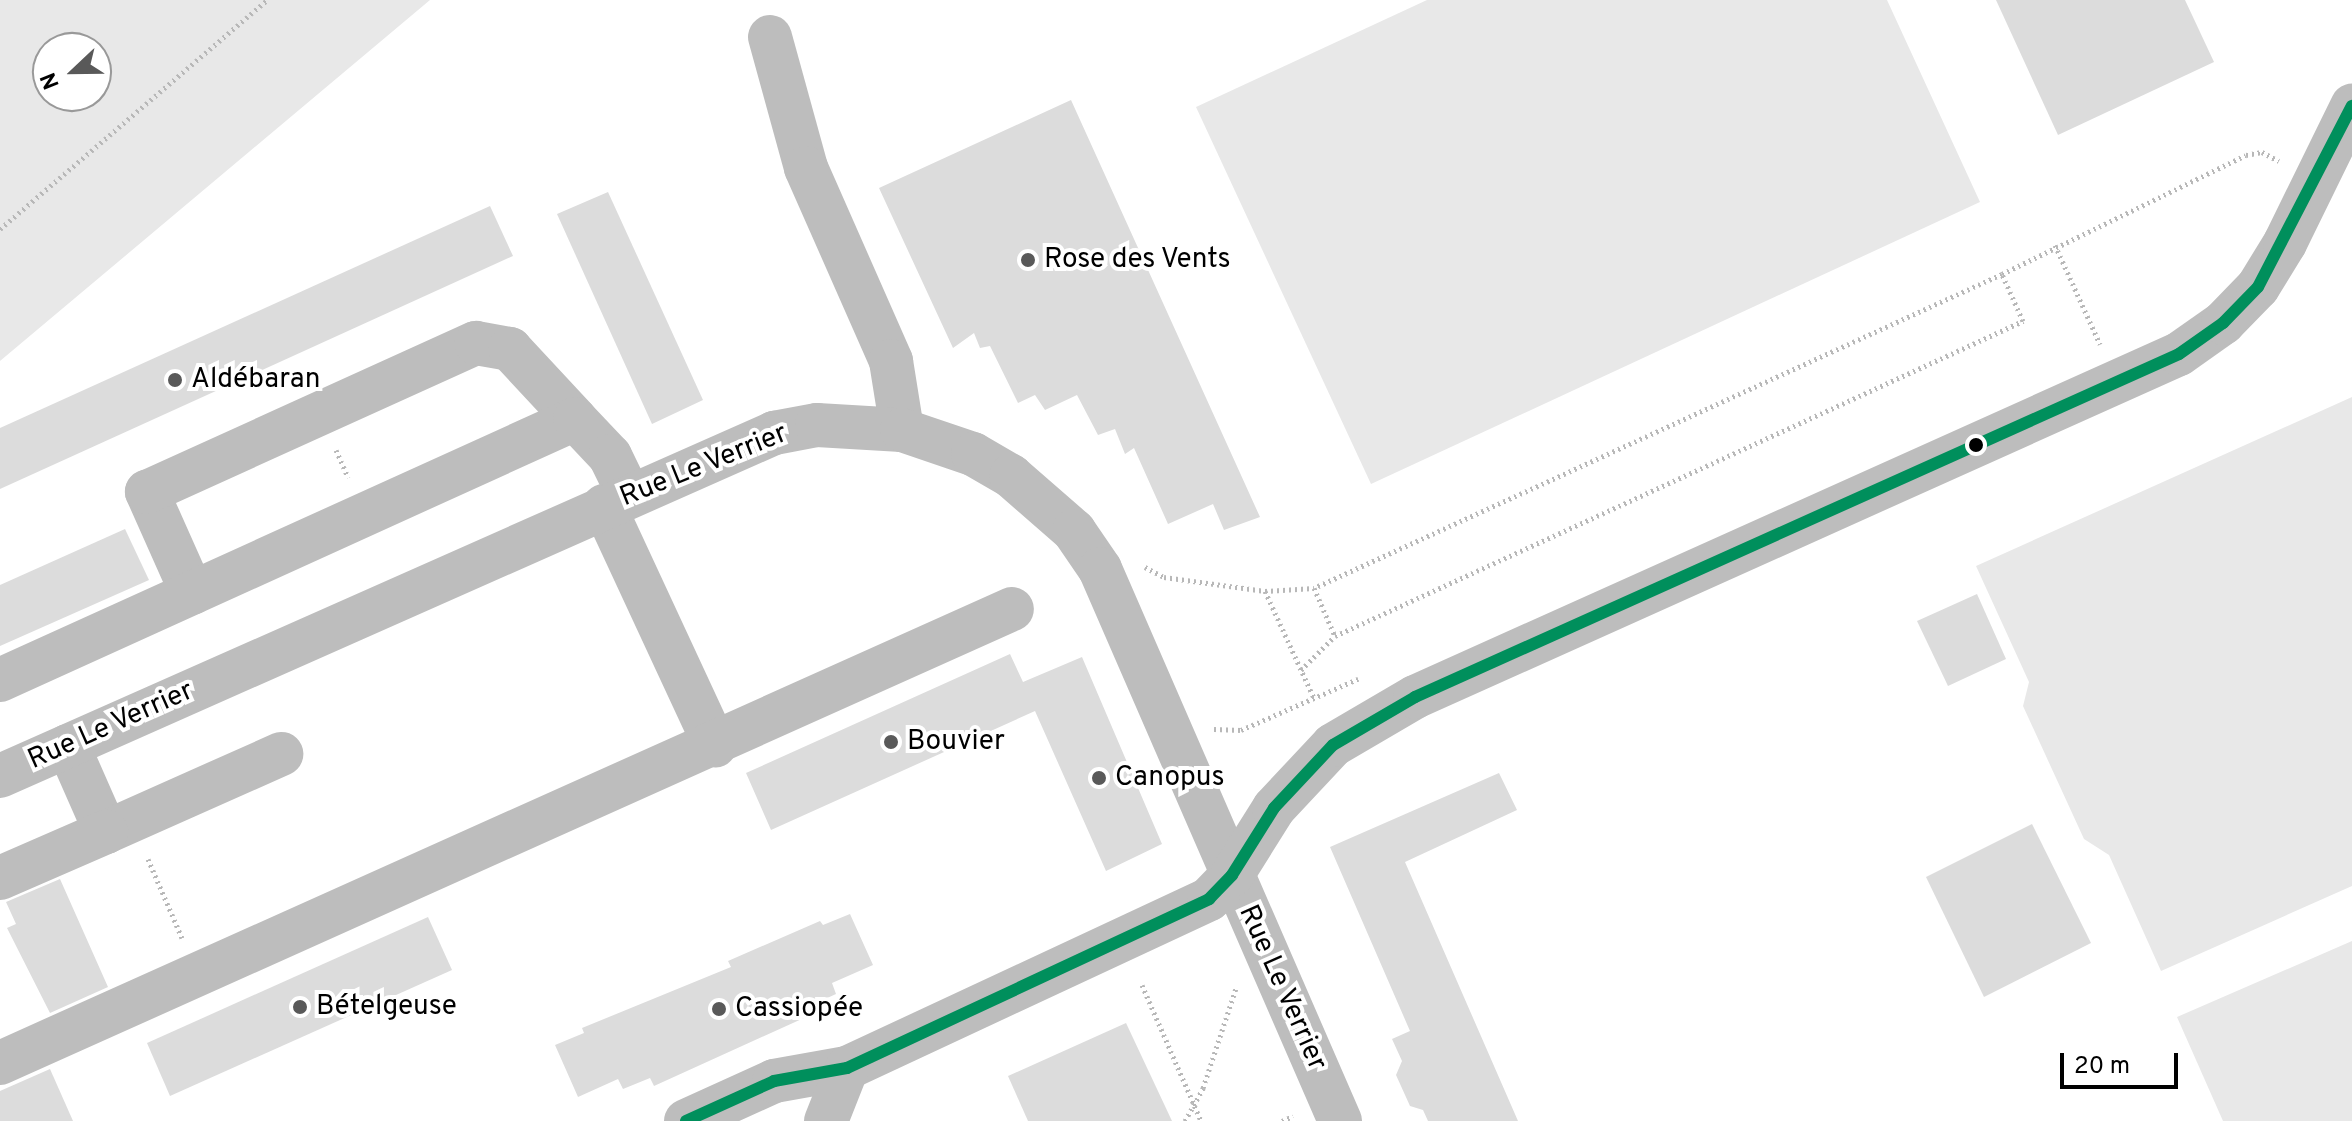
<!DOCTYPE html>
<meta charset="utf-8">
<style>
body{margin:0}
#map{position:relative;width:2352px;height:1121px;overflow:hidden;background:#fff;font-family:Overpass,sans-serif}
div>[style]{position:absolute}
.green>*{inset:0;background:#e8e8e8}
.building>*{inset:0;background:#dcdcdc}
.path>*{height:5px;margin-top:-2.5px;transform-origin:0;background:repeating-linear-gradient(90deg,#b8b8b8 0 2px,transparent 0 6px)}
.minor>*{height:44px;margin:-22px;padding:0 22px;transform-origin:22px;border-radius:22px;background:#bdbdbd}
.bus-1>*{height:12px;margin:-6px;padding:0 6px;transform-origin:6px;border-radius:6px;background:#008f5c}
.dots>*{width:22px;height:22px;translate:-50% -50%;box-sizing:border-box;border:4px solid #fff;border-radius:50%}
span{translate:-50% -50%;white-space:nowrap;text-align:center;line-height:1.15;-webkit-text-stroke:8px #fff;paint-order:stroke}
.poi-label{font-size:28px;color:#000}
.left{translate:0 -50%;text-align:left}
.street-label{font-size:28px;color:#000}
.north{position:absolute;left:32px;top:32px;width:80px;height:80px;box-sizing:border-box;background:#fff;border:2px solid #999;border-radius:50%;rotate:248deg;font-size:22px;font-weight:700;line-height:32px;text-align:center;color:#000}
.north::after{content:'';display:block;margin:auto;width:28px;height:36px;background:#595959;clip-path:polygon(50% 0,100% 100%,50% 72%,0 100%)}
.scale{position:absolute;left:2060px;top:1053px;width:118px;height:36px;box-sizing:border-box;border:4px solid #000;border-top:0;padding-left:10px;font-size:24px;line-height:28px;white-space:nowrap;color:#000;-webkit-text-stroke:6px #fff;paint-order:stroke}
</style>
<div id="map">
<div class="green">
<div style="clip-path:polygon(evenodd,0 0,430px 0,0 361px,0 0,48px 48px,96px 48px,96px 96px,48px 96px,48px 48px)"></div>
<div style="clip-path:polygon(1427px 0,1887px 0,1980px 202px,1371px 484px,1196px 107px)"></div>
<div style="clip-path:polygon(2352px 397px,2352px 886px,2161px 971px,2109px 855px,2084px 839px,2023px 706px,2029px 682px,1976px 566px)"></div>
<div style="clip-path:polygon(2352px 941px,2352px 1121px,2223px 1121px,2177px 1017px)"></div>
</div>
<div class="building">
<div style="clip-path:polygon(1996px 0,2185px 0,2214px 62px,2058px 135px)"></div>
<div style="clip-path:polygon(1071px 100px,1260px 517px,1224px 530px,1213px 504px,1168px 524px,1134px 448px,1125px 454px,1115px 429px,1098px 435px,1077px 395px,1045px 410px,1035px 395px,1018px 403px,990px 346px,980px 348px,974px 333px,953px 348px,879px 188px)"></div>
<div style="clip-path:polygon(608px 192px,703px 400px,652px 424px,557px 214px)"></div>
<div style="clip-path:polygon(490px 206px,513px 256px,0 489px,0 428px)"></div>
<div style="clip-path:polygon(125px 529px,149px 580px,0 646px,0 585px)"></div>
<div style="clip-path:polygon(1977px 594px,2006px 659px,1948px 686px,1917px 621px)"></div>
<div style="clip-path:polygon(1010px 654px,1023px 682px,1082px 657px,1162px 844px,1106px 871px,1035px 711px,771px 830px,746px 773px)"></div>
<div style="clip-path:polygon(1499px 773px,1517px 810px,1405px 862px,1518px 1121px,1428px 1121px,1423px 1110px,1410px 1106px,1396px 1075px,1402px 1061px,1392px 1039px,1410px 1031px,1330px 847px)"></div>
<div style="clip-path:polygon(2032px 824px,2091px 943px,1984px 997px,1926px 877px)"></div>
<div style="clip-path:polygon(60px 879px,108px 987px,50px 1013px,7px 928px,16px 924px,6px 902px)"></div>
<div style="clip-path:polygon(850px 914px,873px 965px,832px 983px,836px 994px,812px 1005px,815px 1013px,654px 1086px,650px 1078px,623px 1089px,618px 1079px,578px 1097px,555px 1045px,584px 1033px,582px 1028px,731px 967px,728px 961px,820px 921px,823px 925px)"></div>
<div style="clip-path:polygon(428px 917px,452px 970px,170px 1096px,147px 1043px)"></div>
<div style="clip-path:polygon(1126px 1023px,1172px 1121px,1028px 1121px,1008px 1076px)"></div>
<div style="clip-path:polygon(50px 1069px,73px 1121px,0 1121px,0 1091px)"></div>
</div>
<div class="path">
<div style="left:0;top:229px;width:352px;rotate:-40.6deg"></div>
<div style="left:2055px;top:245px;width:109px;rotate:65.6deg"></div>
<div style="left:2002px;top:274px;width:271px;rotate:-26deg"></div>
<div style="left:2246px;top:155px;width:16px;rotate:-11deg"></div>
<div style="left:2262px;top:152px;width:19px;rotate:28deg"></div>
<div style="left:336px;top:450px;width:30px;rotate:66deg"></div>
<div style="left:1145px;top:567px;width:21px;rotate:28deg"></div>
<div style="left:1164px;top:577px;width:102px;rotate:7.9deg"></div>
<div style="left:1265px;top:591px;width:118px;rotate:65.4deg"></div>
<div style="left:1265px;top:591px;width:49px;rotate:-3.5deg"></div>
<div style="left:1301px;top:670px;width:48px;rotate:-45deg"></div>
<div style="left:1335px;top:636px;width:757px;rotate:-24.6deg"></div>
<div style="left:2023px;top:321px;width:51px;rotate:-114.1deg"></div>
<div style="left:2002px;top:274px;width:756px;rotate:155.47deg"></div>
<div style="left:1314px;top:588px;width:52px;rotate:66.4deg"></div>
<div style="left:1214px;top:729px;width:27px;rotate:2deg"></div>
<div style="left:1241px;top:730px;width:128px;rotate:-23.6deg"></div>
<div style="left:148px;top:859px;width:86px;rotate:66.7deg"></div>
<div style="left:1142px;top:985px;width:148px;rotate:66.5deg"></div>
<div style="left:1185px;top:1121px;width:38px;rotate:-61deg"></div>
<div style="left:1203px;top:1088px;width:105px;rotate:-71.7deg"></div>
<div style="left:1282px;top:1121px;width:12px;rotate:-24deg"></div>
</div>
<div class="minor">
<div style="left:770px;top:37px;width:136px;rotate:74.6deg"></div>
<div style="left:806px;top:168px;width:211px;rotate:66.2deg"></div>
<div style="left:891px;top:361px;width:70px;rotate:80.9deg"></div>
<div style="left:604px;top:506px;width:264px;rotate:65.1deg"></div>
<div style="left:192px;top:593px;width:111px;rotate:-114deg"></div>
<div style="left:147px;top:492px;width:361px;rotate:-24.4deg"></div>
<div style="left:476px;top:343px;width:35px;rotate:10deg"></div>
<div style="left:510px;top:349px;width:96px;rotate:47.1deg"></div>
<div style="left:0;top:680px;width:631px;rotate:-24.41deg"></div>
<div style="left:575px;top:419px;width:51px;rotate:46.6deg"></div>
<div style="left:610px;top:456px;width:43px;rotate:64deg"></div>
<div style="left:68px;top:746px;width:94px;rotate:66.2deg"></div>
<div style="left:106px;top:832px;width:192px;rotate:-24deg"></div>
<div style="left:0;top:776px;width:847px;rotate:-23.9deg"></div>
<div style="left:774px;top:433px;width:44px;rotate:-10.5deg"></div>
<div style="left:817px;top:425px;width:85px;rotate:3.4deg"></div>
<div style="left:902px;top:430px;width:75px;rotate:18.7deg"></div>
<div style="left:973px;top:454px;width:44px;rotate:30.1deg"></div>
<div style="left:1011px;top:476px;width:84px;rotate:41.1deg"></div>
<div style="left:1074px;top:531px;width:46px;rotate:55.6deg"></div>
<div style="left:1100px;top:569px;width:602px;rotate:66.5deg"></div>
<div style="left:0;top:878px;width:116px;rotate:-23.5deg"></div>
<div style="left:0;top:1063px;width:1109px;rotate:-24.16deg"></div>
<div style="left:686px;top:1121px;width:97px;rotate:-24.4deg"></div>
<div style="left:774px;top:1081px;width:74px;rotate:-10.1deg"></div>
<div style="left:847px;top:1068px;width:400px;rotate:-25deg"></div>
<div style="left:1209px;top:899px;width:33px;rotate:-46deg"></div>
<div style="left:1232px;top:875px;width:79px;rotate:-57.9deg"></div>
<div style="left:1274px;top:808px;width:86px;rotate:-46.9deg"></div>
<div style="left:1333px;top:745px;width:95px;rotate:-30.3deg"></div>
<div style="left:1415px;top:697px;width:837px;rotate:-24.18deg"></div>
<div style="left:2179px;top:354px;width:54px;rotate:-35.2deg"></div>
<div style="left:2223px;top:323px;width:50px;rotate:-45.8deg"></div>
<div style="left:2258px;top:287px;width:52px;rotate:-58.5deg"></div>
<div style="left:2285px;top:243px;width:153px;rotate:-63.9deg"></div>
<div style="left:826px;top:1121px;width:57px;rotate:-68.4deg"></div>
</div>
<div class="bus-1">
<div style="left:686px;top:1121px;width:97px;rotate:-24.4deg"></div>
<div style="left:774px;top:1081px;width:74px;rotate:-10.1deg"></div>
<div style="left:847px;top:1068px;width:400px;rotate:-25deg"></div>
<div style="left:1209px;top:899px;width:33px;rotate:-46deg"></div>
<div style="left:1232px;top:875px;width:79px;rotate:-57.9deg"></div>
<div style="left:1274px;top:808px;width:86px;rotate:-46.9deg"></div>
<div style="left:1333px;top:745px;width:95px;rotate:-30.3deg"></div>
<div style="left:1415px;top:697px;width:837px;rotate:-24.18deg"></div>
<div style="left:2179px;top:354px;width:54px;rotate:-35.2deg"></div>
<div style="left:2223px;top:323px;width:50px;rotate:-45.8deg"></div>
<div style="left:2258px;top:287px;width:204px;rotate:-62.6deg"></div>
</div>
<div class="dots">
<div style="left:1028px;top:260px;background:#595959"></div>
<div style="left:175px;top:380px;background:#595959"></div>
<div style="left:1976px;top:445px;background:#000"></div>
<div style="left:891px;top:742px;background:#595959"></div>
<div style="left:1099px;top:778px;background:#595959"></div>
<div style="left:300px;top:1007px;background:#595959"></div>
<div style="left:719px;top:1009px;background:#595959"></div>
</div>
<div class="poi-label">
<span class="left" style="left:1044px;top:260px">Rose des Vents</span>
<span class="left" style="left:191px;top:380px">Aldébaran</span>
<span class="left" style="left:907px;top:742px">Bouvier</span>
<span class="left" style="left:1115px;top:778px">Canopus</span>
<span class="left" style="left:316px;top:1007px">Bételgeuse</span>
<span class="left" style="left:735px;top:1009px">Cassiopée</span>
</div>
<div class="street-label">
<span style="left:704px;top:466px;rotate:-22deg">Rue Le Verrier</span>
<span style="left:111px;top:726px;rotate:-24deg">Rue Le Verrier</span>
<span style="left:1282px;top:988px;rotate:66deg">Rue Le Verrier</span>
</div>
<div class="north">N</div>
<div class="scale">20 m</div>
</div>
